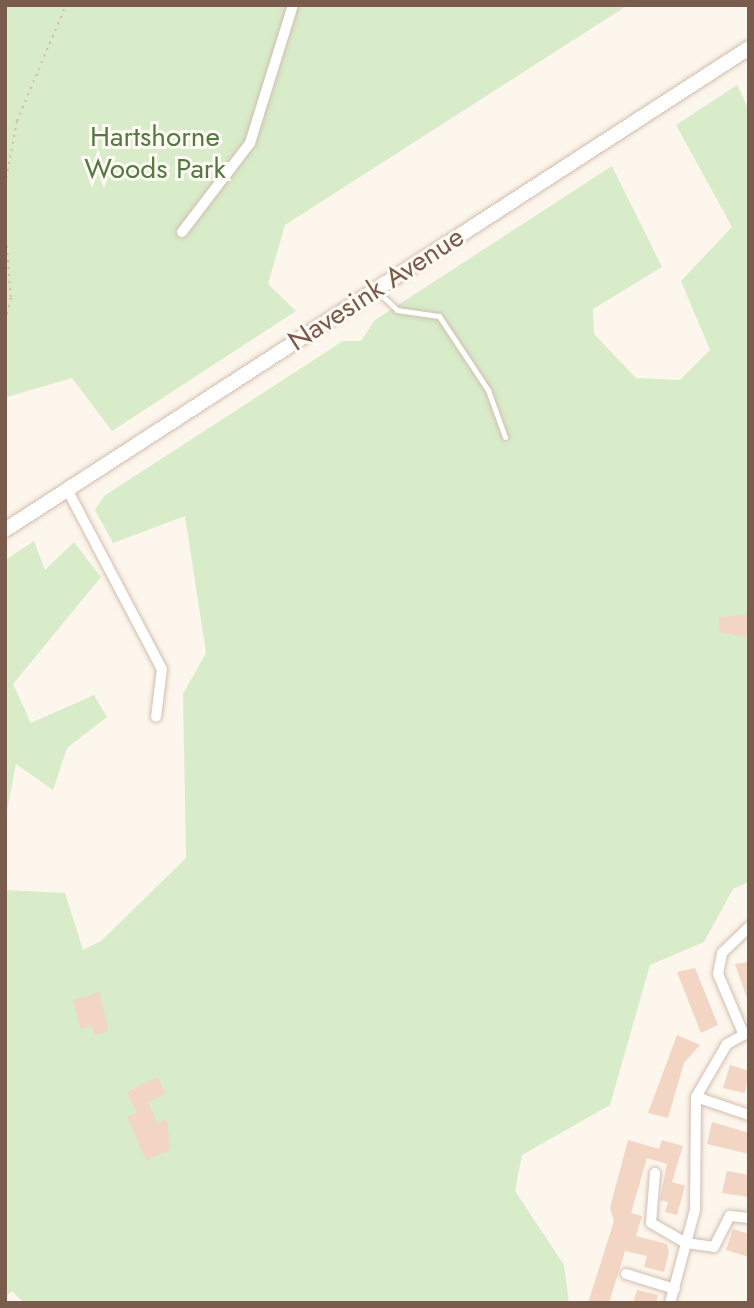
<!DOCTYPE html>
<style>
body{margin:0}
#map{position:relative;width:754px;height:1308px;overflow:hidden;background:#fdf6ec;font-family:Jost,sans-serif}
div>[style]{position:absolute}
.green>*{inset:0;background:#d8ecc9}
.building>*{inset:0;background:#f3d5c3}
.path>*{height:2px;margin-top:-1px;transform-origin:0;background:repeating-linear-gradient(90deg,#d9b8a5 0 2px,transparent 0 7px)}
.roads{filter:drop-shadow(0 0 2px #d1beb0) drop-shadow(0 0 2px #d1beb0)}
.service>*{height:5px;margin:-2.5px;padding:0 2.5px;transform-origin:2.5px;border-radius:2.5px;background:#fff}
.minor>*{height:10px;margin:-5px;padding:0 5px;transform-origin:5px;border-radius:5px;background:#fff}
.secondary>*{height:14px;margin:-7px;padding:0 7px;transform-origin:7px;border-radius:7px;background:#fff}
span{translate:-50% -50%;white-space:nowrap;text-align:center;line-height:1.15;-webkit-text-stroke:6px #fffaf3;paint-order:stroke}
.park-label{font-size:28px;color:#537a41}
.street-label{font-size:28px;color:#7a5c4d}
.frame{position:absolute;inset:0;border:7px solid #7a5c4d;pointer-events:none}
</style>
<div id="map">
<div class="green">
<div style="clip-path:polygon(5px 5px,628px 5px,285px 225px,268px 284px,296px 311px,112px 431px,72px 378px,7px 397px,5px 405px)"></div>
<div style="clip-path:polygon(737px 85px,749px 110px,749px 882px,733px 889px,704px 942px,650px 965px,610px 1105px,522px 1155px,515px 1191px,564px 1265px,569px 1303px,24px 1303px,12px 1291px,5px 1297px,5px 890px,65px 893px,83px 950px,101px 941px,186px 858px,183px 694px,206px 653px,185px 516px,113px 543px,95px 510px,104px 496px,343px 341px,361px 341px,375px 320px,612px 166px,662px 267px,593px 309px,594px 334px,636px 378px,680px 380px,710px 350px,681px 281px,732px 227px,676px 125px)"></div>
<div style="clip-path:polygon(34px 541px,45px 570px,74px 542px,101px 577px,13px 684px,31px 723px,94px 695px,107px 717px,67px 748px,53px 790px,16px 764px,5px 821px,5px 560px)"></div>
</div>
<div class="building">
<div style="clip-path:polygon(749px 615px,746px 637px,719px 632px,719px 617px)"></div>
<div style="clip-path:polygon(749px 962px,749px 1004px,735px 964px)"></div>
<div style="clip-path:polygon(695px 968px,718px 1025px,701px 1033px,677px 972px)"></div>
<div style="clip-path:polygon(100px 992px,108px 1031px,94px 1035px,92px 1026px,81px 1029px,73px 1000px)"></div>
<div style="clip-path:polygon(677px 1035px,700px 1045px,684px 1063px,668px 1118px,648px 1113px)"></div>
<div style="clip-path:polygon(730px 1065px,749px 1071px,745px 1093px,723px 1088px)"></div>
<div style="clip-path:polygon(158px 1077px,165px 1094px,148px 1102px,157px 1123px,167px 1119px,170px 1150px,146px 1160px,127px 1117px,137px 1113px,127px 1092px)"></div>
<div style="clip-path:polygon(712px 1122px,749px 1133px,749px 1154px,707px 1144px)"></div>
<div style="clip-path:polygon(628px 1140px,659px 1149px,662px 1140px,683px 1146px,672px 1182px,685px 1186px,677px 1215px,665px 1212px,668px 1202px,660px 1200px,667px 1164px,647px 1158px,631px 1213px,642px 1216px,636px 1236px,667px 1244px,669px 1253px,664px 1272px,644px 1267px,647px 1256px,625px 1251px,609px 1303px,588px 1303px,614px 1221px,610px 1208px)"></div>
<div style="clip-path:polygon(727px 1171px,749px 1175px,749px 1197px,722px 1193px)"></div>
<div style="clip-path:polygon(733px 1229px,749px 1234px,749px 1257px,726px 1250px)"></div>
<div style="clip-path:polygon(637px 1290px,658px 1295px,656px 1303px,633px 1303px)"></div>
</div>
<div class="path">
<div style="left:5px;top:185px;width:65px;rotate:-79.4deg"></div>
<div style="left:17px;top:121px;width:126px;rotate:-67.1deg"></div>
<div style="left:5px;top:225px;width:73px;rotate:85.3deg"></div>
<div style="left:11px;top:298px;width:23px;rotate:105deg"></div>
</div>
<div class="roads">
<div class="service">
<div style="left:378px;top:292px;width:26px;rotate:43deg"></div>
<div style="left:397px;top:310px;width:42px;rotate:8.1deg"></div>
<div style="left:439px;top:316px;width:89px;rotate:56.5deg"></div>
<div style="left:488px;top:390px;width:50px;rotate:70.1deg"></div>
</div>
<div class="minor">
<div style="left:182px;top:232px;width:112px;rotate:-52.6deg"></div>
<div style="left:250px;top:143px;width:145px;rotate:-72.7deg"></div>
<div style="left:68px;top:491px;width:201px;rotate:62.2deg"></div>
<div style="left:162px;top:669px;width:48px;rotate:97.1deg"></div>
<div style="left:744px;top:1035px;width:66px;rotate:-113.1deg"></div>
<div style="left:718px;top:974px;width:21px;rotate:-79deg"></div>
<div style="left:722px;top:953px;width:37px;rotate:-44deg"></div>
<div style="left:696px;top:1097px;width:56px;rotate:18.8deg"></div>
<div style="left:655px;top:1173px;width:50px;rotate:94.6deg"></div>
<div style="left:651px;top:1223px;width:40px;rotate:29.7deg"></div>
<div style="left:686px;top:1243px;width:28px;rotate:8deg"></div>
<div style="left:714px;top:1247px;width:35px;rotate:-63deg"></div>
<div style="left:730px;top:1216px;width:19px;rotate:6deg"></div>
<div style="left:626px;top:1274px;width:51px;rotate:17deg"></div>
<div style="left:670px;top:1303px;width:96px;rotate:-75deg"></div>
<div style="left:695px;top:1210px;width:113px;rotate:-89.5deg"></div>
<div style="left:696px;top:1097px;width:61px;rotate:-59.7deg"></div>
<div style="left:727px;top:1044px;width:25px;rotate:-29deg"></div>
</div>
<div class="secondary">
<div style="left:5px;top:530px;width:886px;rotate:-32.94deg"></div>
</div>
</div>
<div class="park-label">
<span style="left:155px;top:153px">Hartshorne<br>Woods Park</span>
</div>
<div class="street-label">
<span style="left:376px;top:289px;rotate:-33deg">Navesink Avenue</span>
</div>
<div class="frame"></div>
</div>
